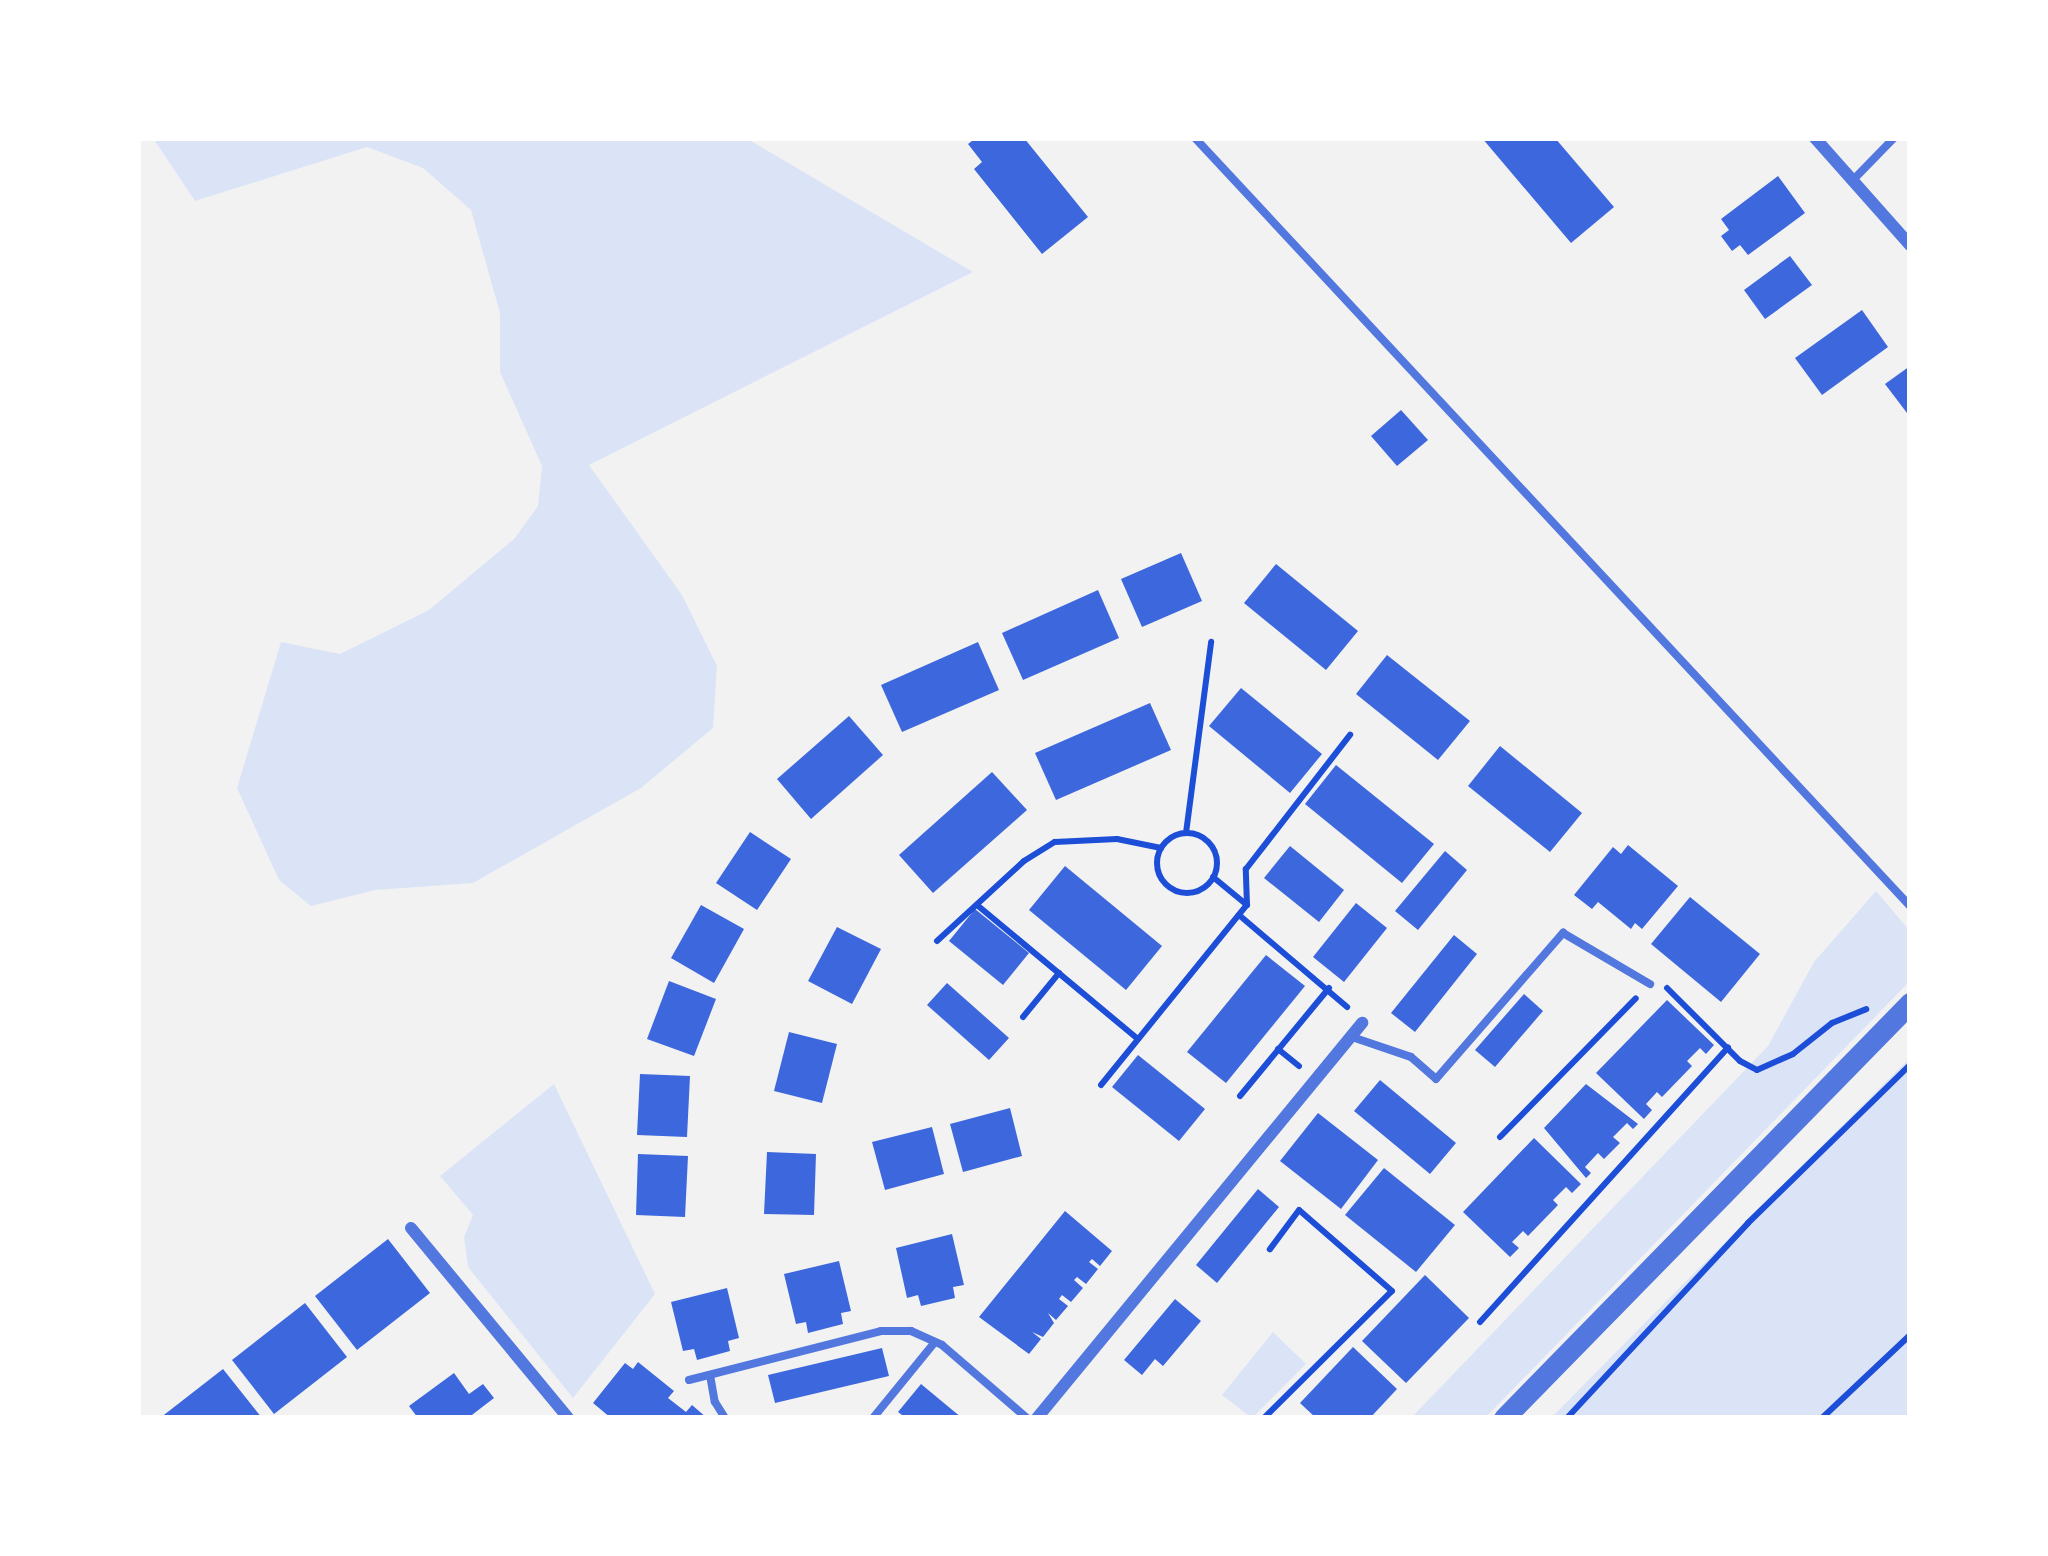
<!DOCTYPE html>
<style>
body{margin:0}
#map{position:relative;width:2048px;height:1556px;overflow:hidden;background:#f2f2f2;font-family:"PT Serif",serif}
div>[style]{position:absolute}
.green>*{inset:0;background:#dbe4f7}
.building>*{inset:0;background:#3d67dc}
.path>*{height:6px;margin:-3px;padding:0 3px;transform-origin:3px;border-radius:3px;background:#1d4ed8}
.path>.ring{margin:-3px;padding:0;box-sizing:content-box;background:none;border:6px solid #1d4ed8;border-radius:50%}
.service>*{height:8px;margin:-4px;padding:0 4px;transform-origin:4px;border-radius:4px;background:#5277de}
.minor>*{height:12px;margin:-6px;padding:0 6px;transform-origin:6px;border-radius:6px;background:#5277de}
.tertiary>*{height:21px;margin:-10.5px;padding:0 10.5px;transform-origin:10.5px;border-radius:10.5px;background:#5277de}
span{translate:-50% -50%;white-space:nowrap;text-align:center;line-height:1.15;-webkit-text-stroke:12px #fff;paint-order:stroke}
.frame{position:absolute;inset:0;border:141px solid #fff;pointer-events:none}
</style>
<div id="map">
<div class="green">
<div style="clip-path:polygon(153px 138px,746px 138px,973px 272px,589px 465px,682px 595px,717px 666px,713px 728px,641px 788px,473px 883px,375px 890px,311px 906px,279px 880px,237px 788px,281px 642px,340px 654px,429px 610px,514px 539px,538px 506px,542px 466px,500px 372px,500px 313px,471px 210px,423px 168px,367px 147px,195px 201px)"></div>
<div style="clip-path:polygon(1876px 891px,1910px 931px,1910px 981px,1485px 1418px,1411px 1418px,1768px 1046px,1814px 962px)"></div>
<div style="clip-path:polygon(1910px 1058px,1910px 1418px,1551px 1418px,1695px 1272px)"></div>
<div style="clip-path:polygon(554px 1084px,655px 1294px,573px 1398px,468px 1267px,464px 1237px,473px 1215px,440px 1176px)"></div>
<div style="clip-path:polygon(1273px 1332px,1306px 1364px,1252px 1418px,1222px 1395px)"></div>
</div>
<div class="building">
<div style="clip-path:polygon(976px 138px,1024px 138px,1088px 217px,1042px 254px,974px 169px,982px 162px,968px 144px)"></div>
<div style="clip-path:polygon(1482px 138px,1555px 138px,1614px 207px,1571px 243px)"></div>
<div style="clip-path:polygon(1778px 176px,1805px 213px,1748px 255px,1740px 245px,1732px 251px,1721px 236px,1729px 230px,1721px 219px)"></div>
<div style="clip-path:polygon(1790px 256px,1812px 285px,1765px 319px,1744px 290px)"></div>
<div style="clip-path:polygon(1862px 310px,1888px 347px,1822px 395px,1795px 358px)"></div>
<div style="clip-path:polygon(1910px 366px,1910px 410px,1907px 413px,1885px 384px)"></div>
<div style="clip-path:polygon(1401px 410px,1428px 440px,1397px 466px,1371px 436px)"></div>
<div style="clip-path:polygon(1181px 553px,1202px 601px,1142px 627px,1121px 579px)"></div>
<div style="clip-path:polygon(1276px 564px,1358px 631px,1326px 670px,1244px 603px)"></div>
<div style="clip-path:polygon(1098px 590px,1119px 638px,1023px 680px,1002px 633px)"></div>
<div style="clip-path:polygon(978px 642px,999px 690px,902px 732px,881px 685px)"></div>
<div style="clip-path:polygon(1387px 655px,1470px 721px,1438px 760px,1356px 694px)"></div>
<div style="clip-path:polygon(1241px 688px,1322px 754px,1290px 793px,1209px 726px)"></div>
<div style="clip-path:polygon(1150px 703px,1171px 750px,1056px 800px,1035px 753px)"></div>
<div style="clip-path:polygon(849px 716px,883px 755px,811px 819px,777px 779px)"></div>
<div style="clip-path:polygon(1500px 746px,1582px 813px,1550px 852px,1468px 786px)"></div>
<div style="clip-path:polygon(1336px 765px,1434px 844px,1402px 883px,1305px 804px)"></div>
<div style="clip-path:polygon(992px 772px,1027px 810px,933px 893px,899px 855px)"></div>
<div style="clip-path:polygon(750px 832px,791px 859px,757px 910px,716px 883px)"></div>
<div style="clip-path:polygon(1628px 845px,1678px 886px,1642px 929px,1635px 923px,1631px 929px,1598px 902px,1592px 909px,1574px 895px,1613px 847px,1621px 854px)"></div>
<div style="clip-path:polygon(1290px 846px,1344px 890px,1319px 922px,1264px 878px)"></div>
<div style="clip-path:polygon(1445px 851px,1467px 870px,1418px 930px,1395px 911px)"></div>
<div style="clip-path:polygon(1065px 866px,1162px 946px,1126px 990px,1029px 910px)"></div>
<div style="clip-path:polygon(1690px 897px,1760px 954px,1721px 1002px,1651px 944px)"></div>
<div style="clip-path:polygon(1356px 903px,1387px 928px,1344px 982px,1313px 957px)"></div>
<div style="clip-path:polygon(701px 905px,744px 929px,714px 983px,671px 958px)"></div>
<div style="clip-path:polygon(975px 909px,1029px 953px,1003px 985px,949px 941px)"></div>
<div style="clip-path:polygon(837px 927px,881px 949px,852px 1004px,808px 981px)"></div>
<div style="clip-path:polygon(1454px 935px,1477px 954px,1415px 1032px,1391px 1013px)"></div>
<div style="clip-path:polygon(1266px 955px,1305px 986px,1226px 1083px,1187px 1052px)"></div>
<div style="clip-path:polygon(669px 981px,716px 999px,694px 1056px,647px 1039px)"></div>
<div style="clip-path:polygon(947px 983px,1009px 1038px,989px 1060px,927px 1005px)"></div>
<div style="clip-path:polygon(1524px 994px,1543px 1011px,1495px 1067px,1475px 1050px)"></div>
<div style="clip-path:polygon(1667px 1000px,1714px 1045px,1706px 1054px,1700px 1048px,1687px 1061px,1692px 1066px,1662px 1097px,1657px 1092px,1646px 1104px,1652px 1110px,1644px 1119px,1596px 1073px)"></div>
<div style="clip-path:polygon(789px 1032px,837px 1044px,822px 1103px,774px 1091px)"></div>
<div style="clip-path:polygon(1138px 1055px,1205px 1109px,1179px 1141px,1112px 1087px)"></div>
<div style="clip-path:polygon(640px 1074px,690px 1076px,687px 1137px,637px 1135px)"></div>
<div style="clip-path:polygon(1380px 1080px,1456px 1143px,1430px 1174px,1354px 1111px)"></div>
<div style="clip-path:polygon(1586px 1084px,1638px 1124px,1633px 1129px,1627px 1123px,1613px 1137px,1620px 1143px,1604px 1159px,1598px 1153px,1585px 1167px,1591px 1173px,1586px 1178px,1544px 1128px)"></div>
<div style="clip-path:polygon(1010px 1108px,1022px 1156px,963px 1172px,950px 1124px)"></div>
<div style="clip-path:polygon(1318px 1113px,1378px 1160px,1341px 1209px,1280px 1161px)"></div>
<div style="clip-path:polygon(932px 1127px,944px 1174px,885px 1190px,872px 1142px)"></div>
<div style="clip-path:polygon(1534px 1138px,1581px 1184px,1572px 1193px,1566px 1187px,1553px 1200px,1558px 1205px,1528px 1236px,1523px 1231px,1512px 1242px,1519px 1248px,1510px 1257px,1463px 1212px)"></div>
<div style="clip-path:polygon(767px 1152px,816px 1154px,814px 1215px,764px 1214px)"></div>
<div style="clip-path:polygon(638px 1154px,688px 1156px,685px 1217px,636px 1215px)"></div>
<div style="clip-path:polygon(1384px 1168px,1455px 1225px,1416px 1272px,1345px 1215px)"></div>
<div style="clip-path:polygon(1258px 1189px,1279px 1207px,1217px 1283px,1196px 1265px)"></div>
<div style="clip-path:polygon(1065px 1211px,1112px 1251px,1100px 1266px,1092px 1259px,1089px 1262px,1098px 1269px,1086px 1284px,1077px 1277px,1074px 1280px,1083px 1288px,1071px 1302px,1062px 1295px,1059px 1299px,1068px 1306px,1056px 1320px,1048px 1313px,1054px 1323px,1043px 1337px,1032px 1332px,1041px 1339px,1029px 1354px,979px 1317px)"></div>
<div style="clip-path:polygon(952px 1234px,964px 1285px,953px 1287px,955px 1298px,921px 1306px,918px 1295px,907px 1298px,896px 1248px)"></div>
<div style="clip-path:polygon(388px 1239px,430px 1293px,357px 1350px,315px 1296px)"></div>
<div style="clip-path:polygon(839px 1261px,851px 1311px,841px 1313px,843px 1324px,808px 1333px,806px 1322px,796px 1324px,784px 1274px)"></div>
<div style="clip-path:polygon(1425px 1275px,1469px 1318px,1406px 1383px,1362px 1341px)"></div>
<div style="clip-path:polygon(727px 1288px,739px 1338px,728px 1341px,730px 1351px,697px 1360px,694px 1349px,683px 1351px,671px 1302px)"></div>
<div style="clip-path:polygon(1175px 1299px,1201px 1321px,1163px 1366px,1155px 1359px,1142px 1375px,1124px 1360px)"></div>
<div style="clip-path:polygon(305px 1303px,347px 1357px,274px 1414px,232px 1360px)"></div>
<div style="clip-path:polygon(1353px 1347px,1397px 1389px,1370px 1418px,1316px 1418px,1300px 1403px)"></div>
<div style="clip-path:polygon(882px 1348px,889px 1376px,775px 1403px,768px 1375px)"></div>
<div style="clip-path:polygon(638px 1362px,674px 1391px,668px 1398px,686px 1412px,692px 1405px,707px 1418px,611px 1418px,593px 1403px,625px 1363px,633px 1369px)"></div>
<div style="clip-path:polygon(223px 1369px,262px 1418px,160px 1418px)"></div>
<div style="clip-path:polygon(454px 1373px,469px 1394px,483px 1384px,494px 1398px,468px 1418px,418px 1418px,409px 1406px)"></div>
<div style="clip-path:polygon(921px 1384px,962px 1418px,906px 1418px,898px 1412px)"></div>
</div>
<div class="path">
<div style="left:1186px;top:833px;width:193px;rotate:-82.5deg"></div>
<div class="ring" style="left:1157px;top:833px;width:54px;height:54px"></div>
<div style="left:1213px;top:877px;width:44px;rotate:39.5deg"></div>
<div style="left:977px;top:905px;width:209px;rotate:39.8deg"></div>
<div style="left:1239px;top:915px;width:142px;rotate:40.4deg"></div>
<div style="left:937px;top:941px;width:118px;rotate:-42.6deg"></div>
<div style="left:1024px;top:861px;width:36px;rotate:-32deg"></div>
<div style="left:1055px;top:842px;width:62px;rotate:-2.8deg"></div>
<div style="left:1117px;top:839px;width:45px;rotate:11.6deg"></div>
<div style="left:1667px;top:988px;width:103px;rotate:45deg"></div>
<div style="left:1740px;top:1061px;width:19px;rotate:28deg"></div>
<div style="left:1757px;top:1070px;width:39px;rotate:-24deg"></div>
<div style="left:1793px;top:1054px;width:50px;rotate:-38.5deg"></div>
<div style="left:1832px;top:1023px;width:37px;rotate:-22deg"></div>
<div style="left:1023px;top:1017px;width:57px;rotate:-50.7deg"></div>
<div style="left:1278px;top:1049px;width:27px;rotate:39deg"></div>
<div style="left:1101px;top:1085px;width:232px;rotate:-51deg"></div>
<div style="left:1247px;top:905px;width:36px;rotate:-92deg"></div>
<div style="left:1246px;top:869px;width:170px;rotate:-52.2deg"></div>
<div style="left:1240px;top:1096px;width:140px;rotate:-50.5deg"></div>
<div style="left:1500px;top:1137px;width:194px;rotate:-45.6deg"></div>
<div style="left:1480px;top:1322px;width:370px;rotate:-47.9deg"></div>
<div style="left:1264px;top:1418px;width:180px;rotate:-44.8deg"></div>
<div style="left:1392px;top:1291px;width:123px;rotate:-138.9deg"></div>
<div style="left:1299px;top:1210px;width:49px;rotate:126.6deg"></div>
<div style="left:1567px;top:1418px;width:266px;rotate:-47.1deg"></div>
<div style="left:1748px;top:1223px;width:226px;rotate:-44.3deg"></div>
<div style="left:1822px;top:1418px;width:121px;rotate:-43.3deg"></div>
</div>
<div class="service">
<div style="left:1195px;top:138px;width:1049px;rotate:47.05deg"></div>
<div style="left:1853px;top:180px;width:59px;rotate:-45.7deg"></div>
<div style="left:1352px;top:1037px;width:62px;rotate:18.7deg"></div>
<div style="left:1411px;top:1057px;width:33px;rotate:41deg"></div>
<div style="left:1436px;top:1079px;width:194px;rotate:-49deg"></div>
<div style="left:1563px;top:933px;width:101px;rotate:30.4deg"></div>
<div style="left:710px;top:1375px;width:27px;rotate:80deg"></div>
<div style="left:715px;top:1402px;width:19px;rotate:58deg"></div>
<div style="left:689px;top:1380px;width:198px;rotate:-14.3deg"></div>
<div style="left:881px;top:1331px;width:30px"></div>
<div style="left:911px;top:1331px;width:34px;rotate:24deg"></div>
<div style="left:942px;top:1345px;width:112px;rotate:40.7deg"></div>
<div style="left:873px;top:1418px;width:98px;rotate:-50.8deg"></div>
</div>
<div class="minor">
<div style="left:1815px;top:138px;width:143px;rotate:48.4deg"></div>
<div style="left:411px;top:1228px;width:246px;rotate:50.4deg"></div>
<div style="left:1037px;top:1418px;width:512px;rotate:-50.55deg"></div>
</div>
<div class="tertiary">
<div style="left:1504px;top:1418px;width:581px;rotate:-45.63deg"></div>
</div>
<div class="frame"></div>
</div>
